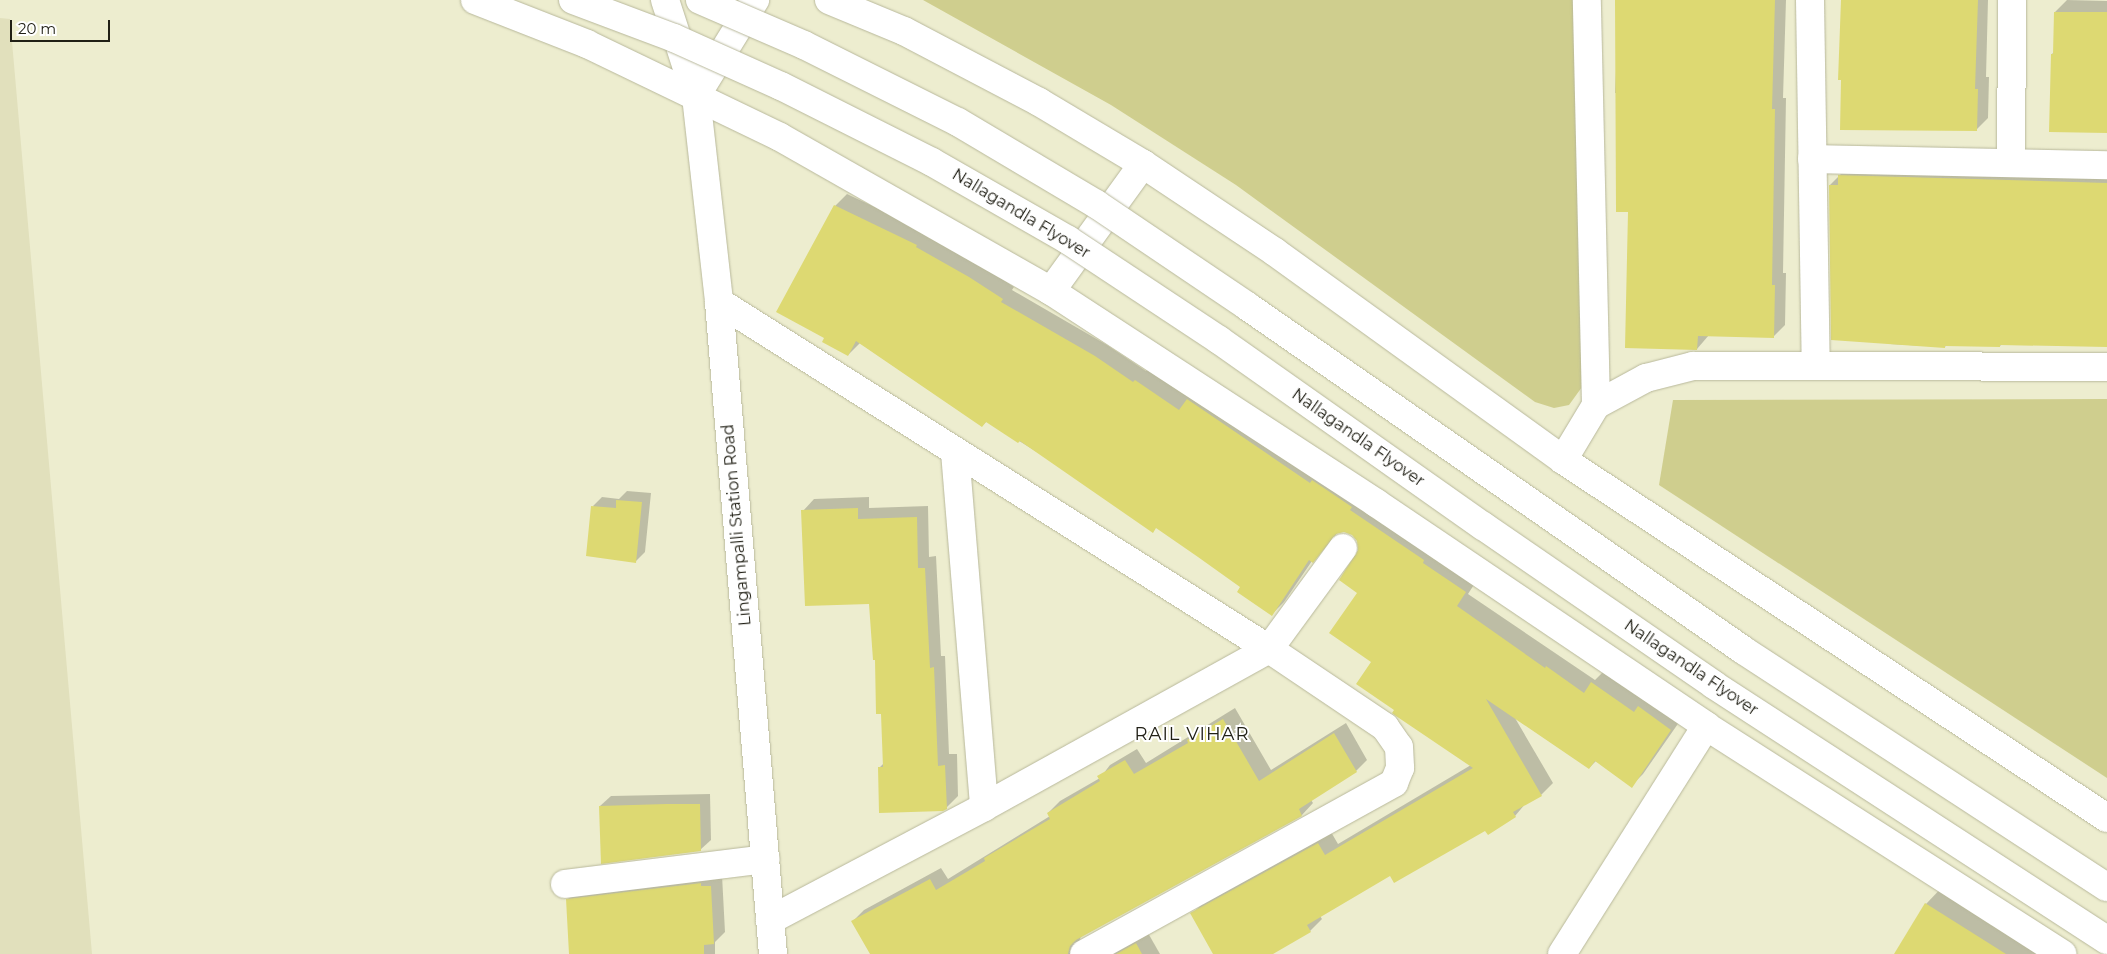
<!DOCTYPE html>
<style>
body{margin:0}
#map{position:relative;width:2107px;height:954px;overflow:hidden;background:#ededcf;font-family:Montserrat,sans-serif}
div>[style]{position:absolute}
.built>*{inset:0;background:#e1e0bc}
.green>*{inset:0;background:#cfce8e}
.shadow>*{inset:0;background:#0003}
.building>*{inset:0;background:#ddd972}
.roads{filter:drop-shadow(0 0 1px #b8b89b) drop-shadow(0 0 1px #b8b89b)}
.minor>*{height:28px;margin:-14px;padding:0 14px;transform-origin:14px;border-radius:14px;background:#fff}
.bridges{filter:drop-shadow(0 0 1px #b8b89b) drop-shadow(0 0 1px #b8b89b)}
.major-bridge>*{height:28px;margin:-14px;padding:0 14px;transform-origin:14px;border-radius:14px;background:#fff}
span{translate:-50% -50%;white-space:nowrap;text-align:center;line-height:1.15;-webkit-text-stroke:4px #fff;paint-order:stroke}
.street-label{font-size:16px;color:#212016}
.neighbourhood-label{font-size:18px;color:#212016;letter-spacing:1px}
.scale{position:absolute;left:10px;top:20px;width:100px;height:22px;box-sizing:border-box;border:2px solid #212016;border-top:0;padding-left:6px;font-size:15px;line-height:18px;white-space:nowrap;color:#212016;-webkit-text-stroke:4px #fff;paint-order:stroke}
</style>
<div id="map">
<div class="built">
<div style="clip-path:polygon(0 18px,10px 19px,92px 954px,0 954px)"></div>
</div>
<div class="green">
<div style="clip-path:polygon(923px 0,1582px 0,1582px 387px,1569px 405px,1554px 408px,1535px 402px,1236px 185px,1111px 105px)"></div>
<div style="clip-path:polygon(2107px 399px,2107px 778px,1659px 485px,1673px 400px)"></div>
</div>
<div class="shadow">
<div style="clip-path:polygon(1616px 0,1786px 0,1783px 98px,1786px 98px,1783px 273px,1786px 273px,1785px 325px,1773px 337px,1709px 335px,1697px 349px,1629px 211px,1618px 93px,1615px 93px,1618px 26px)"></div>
<div style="clip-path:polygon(1842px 0,1988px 0,1986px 77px,1989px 77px,1988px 118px,1976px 130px)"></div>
<div style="clip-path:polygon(2067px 0,2107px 1px,2107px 132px,2052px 54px,2054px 52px,2055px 12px)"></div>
<div style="clip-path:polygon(1851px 164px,2107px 173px,2107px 345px,2002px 344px,2000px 346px,1947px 344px,1945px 347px,1890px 344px,1830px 185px)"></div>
<div style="clip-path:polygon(847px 194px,928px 232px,982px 265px,1014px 287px,1012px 290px,1107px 345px,1146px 371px,1148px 369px,1477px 580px,1468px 594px,1595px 680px,1604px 671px,1682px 718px,1643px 774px,1631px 786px,1596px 761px,1589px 768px,1515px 718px,1553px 783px,1541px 795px,1526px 803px,1515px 816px,1390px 874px,1320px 916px,1322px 919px,1310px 931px,1260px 954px,1215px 954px,1192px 914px,1204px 902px,1331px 832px,1338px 844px,1471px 765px,1396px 710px,1372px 662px,1359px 592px,1360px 549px,1358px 541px,1353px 534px,1344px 531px,1337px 533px,1324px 549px,1312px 561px,1284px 602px,1272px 614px,1242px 587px,1157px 527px,987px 421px,982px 426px,860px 343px,848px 355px,826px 337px,835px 206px)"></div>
<div style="clip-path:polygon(627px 491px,651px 493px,645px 552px,636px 561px,593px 506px,602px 497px,619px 499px)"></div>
<div style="clip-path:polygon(869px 497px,869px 508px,928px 506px,929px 557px,936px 556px,941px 656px,945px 656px,949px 754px,957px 754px,958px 796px,946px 808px,879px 768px,884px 763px,882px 713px,871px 603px,803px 511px,814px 499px)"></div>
<div style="clip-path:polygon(1235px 708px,1271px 770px,1346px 723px,1367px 760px,1356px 771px,1311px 800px,1313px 803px,1302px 815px,1081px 936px,1079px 942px,1086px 954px,871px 954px,853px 921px,864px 910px,941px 868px,948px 879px,1050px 816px,1048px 813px,1060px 801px,1100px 778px,1110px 765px,1137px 749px,1146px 763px)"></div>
<div style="clip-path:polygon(710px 794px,711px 840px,700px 850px,600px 806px,611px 796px)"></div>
<div style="clip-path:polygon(722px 875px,725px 932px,715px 942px,715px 954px,577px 954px,567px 900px,578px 889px)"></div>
<div style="clip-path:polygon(1947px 882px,2063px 954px,1895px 954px,1926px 904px)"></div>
<div style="clip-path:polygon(1148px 933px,1160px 954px,1106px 954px)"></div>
</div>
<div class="building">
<div style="clip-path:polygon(1615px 0,1775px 0,1772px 109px,1775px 109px,1772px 285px,1775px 285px,1774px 338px,1698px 336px,1697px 350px,1625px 348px,1628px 212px,1616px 212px)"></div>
<div style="clip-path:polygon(1841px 0,1978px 0,1975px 89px,1978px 89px,1977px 131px,1840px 130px,1841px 80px,1838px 80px)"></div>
<div style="clip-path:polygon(2054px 12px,2107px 12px,2107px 133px,2049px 132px,2051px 54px,2053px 54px)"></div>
<div style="clip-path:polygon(1838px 175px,2107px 183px,2107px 347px,2000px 345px,2000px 347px,1945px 346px,1945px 348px,1831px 340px,1829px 185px,1838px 185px)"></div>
<div style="clip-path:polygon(834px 205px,917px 245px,916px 247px,969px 277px,1003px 299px,1001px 302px,1095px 356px,1133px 382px,1135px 380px,1179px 410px,1187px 399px,1310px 483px,1312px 480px,1327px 490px,1352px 507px,1350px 510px,1424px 560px,1423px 563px,1466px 592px,1457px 606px,1545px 668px,1546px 666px,1584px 693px,1591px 682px,1634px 712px,1638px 706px,1671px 730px,1632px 788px,1595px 761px,1589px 769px,1486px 699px,1542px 796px,1513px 812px,1516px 817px,1488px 835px,1485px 831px,1394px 883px,1390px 876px,1307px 925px,1311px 932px,1273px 954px,1213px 954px,1190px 913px,1318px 843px,1325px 855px,1473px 768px,1396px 716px,1392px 713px,1394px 710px,1356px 684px,1371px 662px,1329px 633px,1357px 593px,1339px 580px,1358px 550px,1357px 541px,1352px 535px,1344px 532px,1336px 534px,1313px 563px,1309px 560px,1272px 616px,1237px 592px,1240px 587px,1198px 557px,1156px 528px,1153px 533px,1020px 441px,1018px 443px,986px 422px,982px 427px,856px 341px,848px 356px,822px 342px,824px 338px,776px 312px)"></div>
<div style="clip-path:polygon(616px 500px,642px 502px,636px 563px,586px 556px,591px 506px,616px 508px)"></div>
<div style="clip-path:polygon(858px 508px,858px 519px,917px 517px,918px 568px,925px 568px,930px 668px,934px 667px,938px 766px,945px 765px,947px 809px,943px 811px,879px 813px,878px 767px,883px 767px,881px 714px,876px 714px,875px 660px,873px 660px,869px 604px,805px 606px,801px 510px)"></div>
<div style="clip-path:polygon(1223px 719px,1259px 781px,1334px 733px,1357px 772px,1299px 809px,1302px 816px,1076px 940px,1070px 946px,1068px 954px,870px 954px,851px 921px,930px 879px,936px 890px,985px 861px,984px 858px,1050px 819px,1047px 813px,1100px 781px,1097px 776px,1125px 760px,1134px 774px,1188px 743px,1187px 740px)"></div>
<div style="clip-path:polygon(666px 804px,700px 804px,701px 851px,601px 864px,599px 806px)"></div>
<div style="clip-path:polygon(701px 883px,701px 886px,711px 886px,714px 944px,704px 945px,704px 954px,569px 954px,566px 899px)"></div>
<div style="clip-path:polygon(1925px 903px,2006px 954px,1894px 954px)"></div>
<div style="clip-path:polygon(1136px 943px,1142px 954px,1116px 954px)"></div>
</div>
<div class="roads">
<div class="minor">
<div style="left:475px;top:0;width:120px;rotate:21.4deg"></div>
<div style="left:587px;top:44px;width:214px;rotate:25.7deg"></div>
<div style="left:780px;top:137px;width:312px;rotate:29.6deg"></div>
<div style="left:1051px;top:291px;width:388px;rotate:33.1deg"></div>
<div style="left:1376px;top:503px;width:398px;rotate:34deg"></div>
<div style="left:1706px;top:726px;width:423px;rotate:32.6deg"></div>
<div style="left:665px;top:0;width:101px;rotate:72.1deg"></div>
<div style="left:696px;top:96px;width:207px;rotate:83.6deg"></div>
<div style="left:719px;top:302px;width:654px;rotate:85.27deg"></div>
<div style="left:829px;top:0;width:81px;rotate:22.5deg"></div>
<div style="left:904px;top:31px;width:153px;rotate:27.7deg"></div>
<div style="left:1039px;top:102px;width:121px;rotate:30.8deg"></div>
<div style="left:1143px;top:164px;width:159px;rotate:33.7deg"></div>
<div style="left:1275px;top:252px;width:355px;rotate:35.8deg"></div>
<div style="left:1563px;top:460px;width:651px;rotate:33.35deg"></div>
<div style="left:1810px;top:0;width:365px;rotate:89.1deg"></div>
<div style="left:696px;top:96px;width:113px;rotate:-58.4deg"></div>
<div style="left:1812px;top:159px;width:295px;rotate:1.2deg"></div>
<div style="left:2011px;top:163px;width:163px;rotate:-89.6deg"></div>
<div style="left:1051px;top:291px;width:157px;rotate:-54.1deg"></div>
<div style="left:719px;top:302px;width:650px;rotate:32.25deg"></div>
<div style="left:1269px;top:649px;width:140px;rotate:33.9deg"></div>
<div style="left:1385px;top:727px;width:24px;rotate:55deg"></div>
<div style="left:1399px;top:747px;width:21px;rotate:87deg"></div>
<div style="left:1400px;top:768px;width:16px;rotate:112deg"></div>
<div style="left:1394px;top:783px;width:354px;rotate:151.1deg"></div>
<div style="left:1596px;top:405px;width:57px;rotate:-28.4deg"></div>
<div style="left:1646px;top:378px;width:49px;rotate:-14.3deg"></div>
<div style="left:1693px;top:366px;width:414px;rotate:0.1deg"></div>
<div style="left:955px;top:452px;width:356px;rotate:85.3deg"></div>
<div style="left:1563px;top:460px;width:64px;rotate:-59deg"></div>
<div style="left:1596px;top:405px;width:405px;rotate:-91.3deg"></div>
<div style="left:565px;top:884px;width:202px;rotate:-7.1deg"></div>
<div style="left:770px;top:920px;width:242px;rotate:-27.8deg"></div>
<div style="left:984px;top:807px;width:326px;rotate:-29deg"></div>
<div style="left:1269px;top:649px;width:125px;rotate:-53.8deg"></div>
<div style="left:1562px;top:954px;width:270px;rotate:-57.7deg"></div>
</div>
</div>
<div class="bridges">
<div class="major-bridge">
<div style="left:573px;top:0;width:108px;rotate:20.6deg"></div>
<div style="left:674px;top:38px;width:117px;rotate:24.2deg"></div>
<div style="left:781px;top:86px;width:169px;rotate:26.7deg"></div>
<div style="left:932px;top:162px;width:157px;rotate:29.8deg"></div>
<div style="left:1068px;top:240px;width:181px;rotate:33.5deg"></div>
<div style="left:1219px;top:340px;width:323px;rotate:35.2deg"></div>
<div style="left:1483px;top:526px;width:280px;rotate:34.5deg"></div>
<div style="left:1714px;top:685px;width:468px;rotate:33deg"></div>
<div style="left:700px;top:0;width:113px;rotate:23.4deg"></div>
<div style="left:804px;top:45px;width:172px;rotate:26.6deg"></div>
<div style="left:958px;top:122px;width:161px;rotate:30.7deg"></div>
<div style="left:1096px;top:204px;width:182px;rotate:34deg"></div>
<div style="left:1247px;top:306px;width:604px;rotate:34.74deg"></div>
<div style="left:1743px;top:650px;width:434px;rotate:33.1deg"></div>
</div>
</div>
<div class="street-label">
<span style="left:1021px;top:214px;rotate:31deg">Nallagandla Flyover</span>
<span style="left:1358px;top:438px;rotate:35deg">Nallagandla Flyover</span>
<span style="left:737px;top:525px;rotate:-95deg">Lingampalli Station Road</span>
<span style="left:1691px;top:668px;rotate:34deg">Nallagandla Flyover</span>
</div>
<div class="neighbourhood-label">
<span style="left:1192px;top:734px">RAIL VIHAR</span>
</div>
<div class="scale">20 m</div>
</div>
